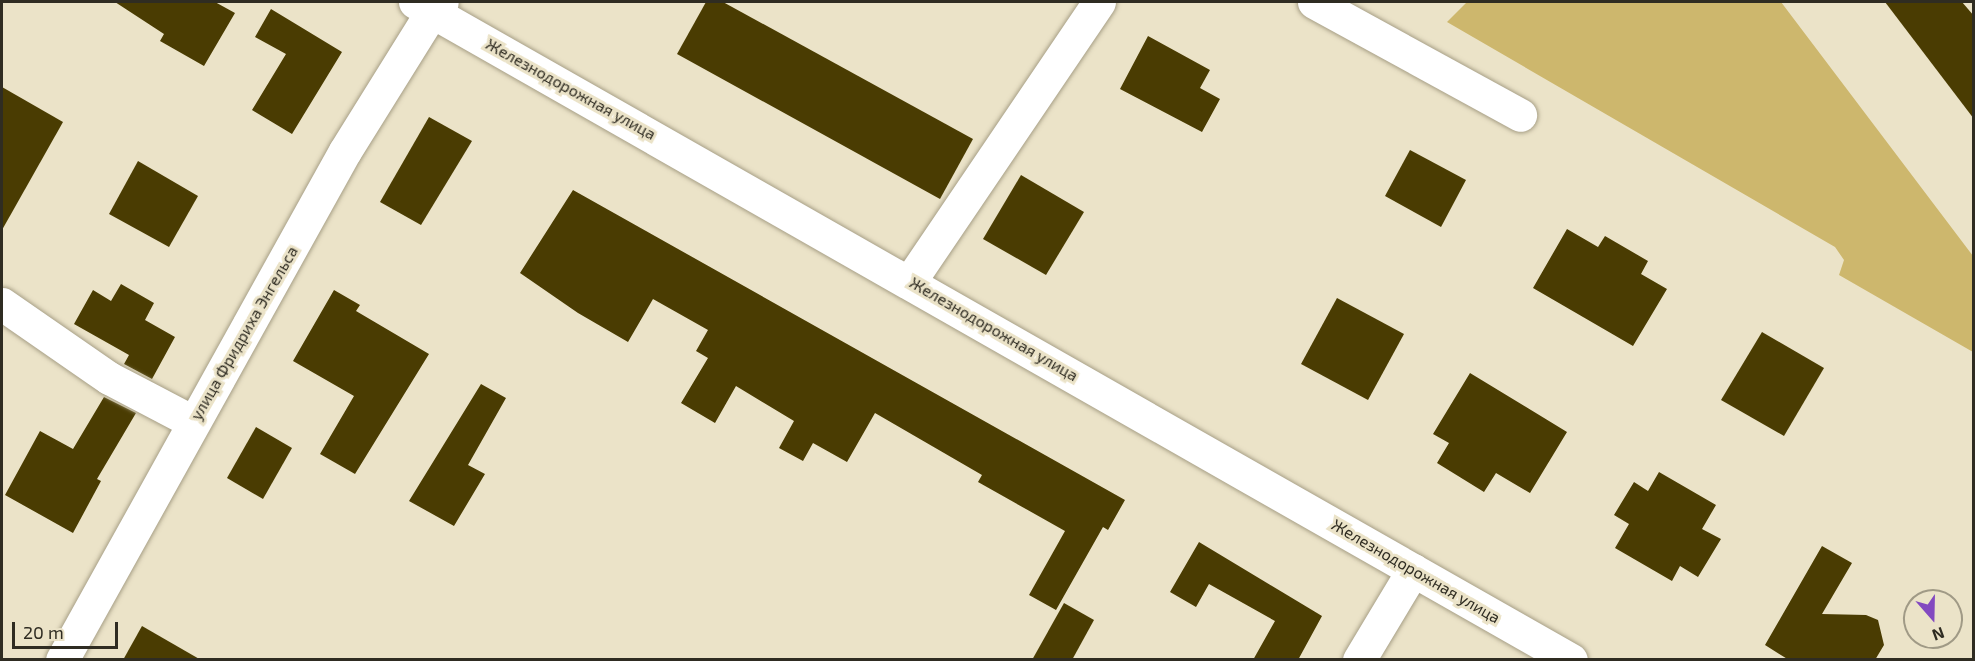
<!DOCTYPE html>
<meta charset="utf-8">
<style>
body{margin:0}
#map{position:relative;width:1975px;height:661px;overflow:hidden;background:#ebe3c8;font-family:"Exo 2",sans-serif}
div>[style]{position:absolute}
.green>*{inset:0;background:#cdb76d}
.building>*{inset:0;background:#4a3c02}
.roads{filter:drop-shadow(0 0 2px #a79f86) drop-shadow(0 0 2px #a79f86)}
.minor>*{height:33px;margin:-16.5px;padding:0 16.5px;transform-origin:16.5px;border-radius:16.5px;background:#fff}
span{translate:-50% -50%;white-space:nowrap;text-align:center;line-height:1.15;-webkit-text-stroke:6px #ebe3c8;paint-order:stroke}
.street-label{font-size:16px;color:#2f2c22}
.frame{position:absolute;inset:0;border:3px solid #2f2c22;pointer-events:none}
.north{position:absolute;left:1903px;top:589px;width:60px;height:60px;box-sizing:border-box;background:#ebe3c8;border:2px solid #a09a86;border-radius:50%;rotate:160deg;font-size:16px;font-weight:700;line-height:24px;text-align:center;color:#2f2c22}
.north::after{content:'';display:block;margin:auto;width:21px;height:27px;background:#8349c0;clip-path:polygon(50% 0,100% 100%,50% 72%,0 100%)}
.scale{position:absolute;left:12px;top:622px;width:106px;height:27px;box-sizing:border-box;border:3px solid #2f2c22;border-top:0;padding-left:8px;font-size:18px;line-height:21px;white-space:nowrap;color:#2f2c22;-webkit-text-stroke:4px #ebe3c8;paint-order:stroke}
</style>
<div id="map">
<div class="green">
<div style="clip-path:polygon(1467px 2px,1781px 2px,1973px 256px,1973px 352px,1839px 275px,1844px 260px,1835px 247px,1447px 22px)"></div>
</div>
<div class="building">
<div style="clip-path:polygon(115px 2px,215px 2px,235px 13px,204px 66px,160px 41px,164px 34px)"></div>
<div style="clip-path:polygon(706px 2px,723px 2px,973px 139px,940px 199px,677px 54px)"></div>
<div style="clip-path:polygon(1885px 2px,1962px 2px,1974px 16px,1974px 119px)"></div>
<div style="clip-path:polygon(271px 9px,342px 52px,292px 134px,252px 110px,286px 54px,255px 37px)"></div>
<div style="clip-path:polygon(1148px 36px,1210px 70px,1200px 88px,1220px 99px,1202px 132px,1120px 89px)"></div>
<div style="clip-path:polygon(2px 87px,63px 122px,2px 230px)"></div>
<div style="clip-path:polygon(429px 117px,472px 141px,421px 225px,380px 202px)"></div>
<div style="clip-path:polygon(1410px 150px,1466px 180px,1441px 227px,1385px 196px)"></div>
<div style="clip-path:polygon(138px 161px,198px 196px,169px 247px,109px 214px)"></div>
<div style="clip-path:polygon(1021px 175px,1084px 212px,1046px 275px,983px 239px)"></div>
<div style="clip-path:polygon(573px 190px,1125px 500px,1108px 530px,1103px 527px,1056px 610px,1029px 595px,1065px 531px,978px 482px,982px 475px,875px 413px,847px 462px,813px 443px,803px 461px,779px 448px,794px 421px,736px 386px,715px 423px,681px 403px,708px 358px,696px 351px,708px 330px,653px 299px,628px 342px,578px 313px,520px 273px)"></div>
<div style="clip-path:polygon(1567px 229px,1598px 247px,1605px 236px,1648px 261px,1641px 274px,1667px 289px,1633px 346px,1533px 288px)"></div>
<div style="clip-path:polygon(121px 284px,154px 303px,145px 320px,175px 337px,152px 379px,124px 364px,129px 355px,74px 324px,93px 290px,111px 301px)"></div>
<div style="clip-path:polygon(334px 290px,360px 305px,356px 311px,429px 354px,355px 474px,320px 454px,354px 396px,293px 361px)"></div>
<div style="clip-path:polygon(1337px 298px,1404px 334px,1368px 400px,1301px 364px)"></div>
<div style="clip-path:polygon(1762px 332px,1824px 368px,1784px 436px,1721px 400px)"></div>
<div style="clip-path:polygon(1470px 373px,1567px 432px,1530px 493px,1496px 473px,1484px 492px,1437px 463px,1449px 443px,1433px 434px)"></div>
<div style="clip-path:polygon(481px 384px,506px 398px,468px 465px,485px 474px,454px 526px,409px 501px)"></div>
<div style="clip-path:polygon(104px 397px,136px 413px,97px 479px,101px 481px,73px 533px,5px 495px,40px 431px,73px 449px)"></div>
<div style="clip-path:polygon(256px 427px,292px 448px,263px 499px,227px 478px)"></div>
<div style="clip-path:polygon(1659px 472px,1716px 505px,1702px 529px,1721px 539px,1698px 577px,1680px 566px,1672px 581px,1615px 548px,1629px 524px,1614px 515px,1634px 482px,1648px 491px)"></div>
<div style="clip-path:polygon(1199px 542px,1322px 616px,1298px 660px,1253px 660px,1275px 621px,1209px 584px,1196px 607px,1170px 592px)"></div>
<div style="clip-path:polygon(1822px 546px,1852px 563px,1822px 614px,1866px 615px,1878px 620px,1884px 645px,1875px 660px,1789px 660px,1765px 645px)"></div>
<div style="clip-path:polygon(1064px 603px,1094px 620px,1072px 660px,1032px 660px)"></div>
<div style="clip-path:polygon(142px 626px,201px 660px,123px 660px)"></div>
</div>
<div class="roads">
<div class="minor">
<div style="left:415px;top:2px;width:1330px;rotate:29.65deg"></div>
<div style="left:1314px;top:2px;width:235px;rotate:28.7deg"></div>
<div style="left:910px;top:281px;width:337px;rotate:-55.9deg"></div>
<div style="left:2px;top:304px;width:130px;rotate:34.7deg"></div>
<div style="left:109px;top:378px;width:95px;rotate:27.6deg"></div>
<div style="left:62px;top:660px;width:582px;rotate:-60.93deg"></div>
<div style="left:345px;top:151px;width:165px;rotate:-58.1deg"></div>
<div style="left:432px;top:11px;width:13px;rotate:-42deg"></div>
<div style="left:1359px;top:660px;width:105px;rotate:-59deg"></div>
</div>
</div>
<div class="street-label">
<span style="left:571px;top:89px;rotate:29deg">Железнодорожная улица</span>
<span style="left:994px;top:329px;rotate:30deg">Железнодорожная улица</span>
<span style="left:244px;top:333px;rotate:-60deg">улица Фридриха Энгельса</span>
<span style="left:1416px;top:571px;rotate:30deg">Железнодорожная улица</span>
</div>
<div class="frame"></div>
<div class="north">N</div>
<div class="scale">20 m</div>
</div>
